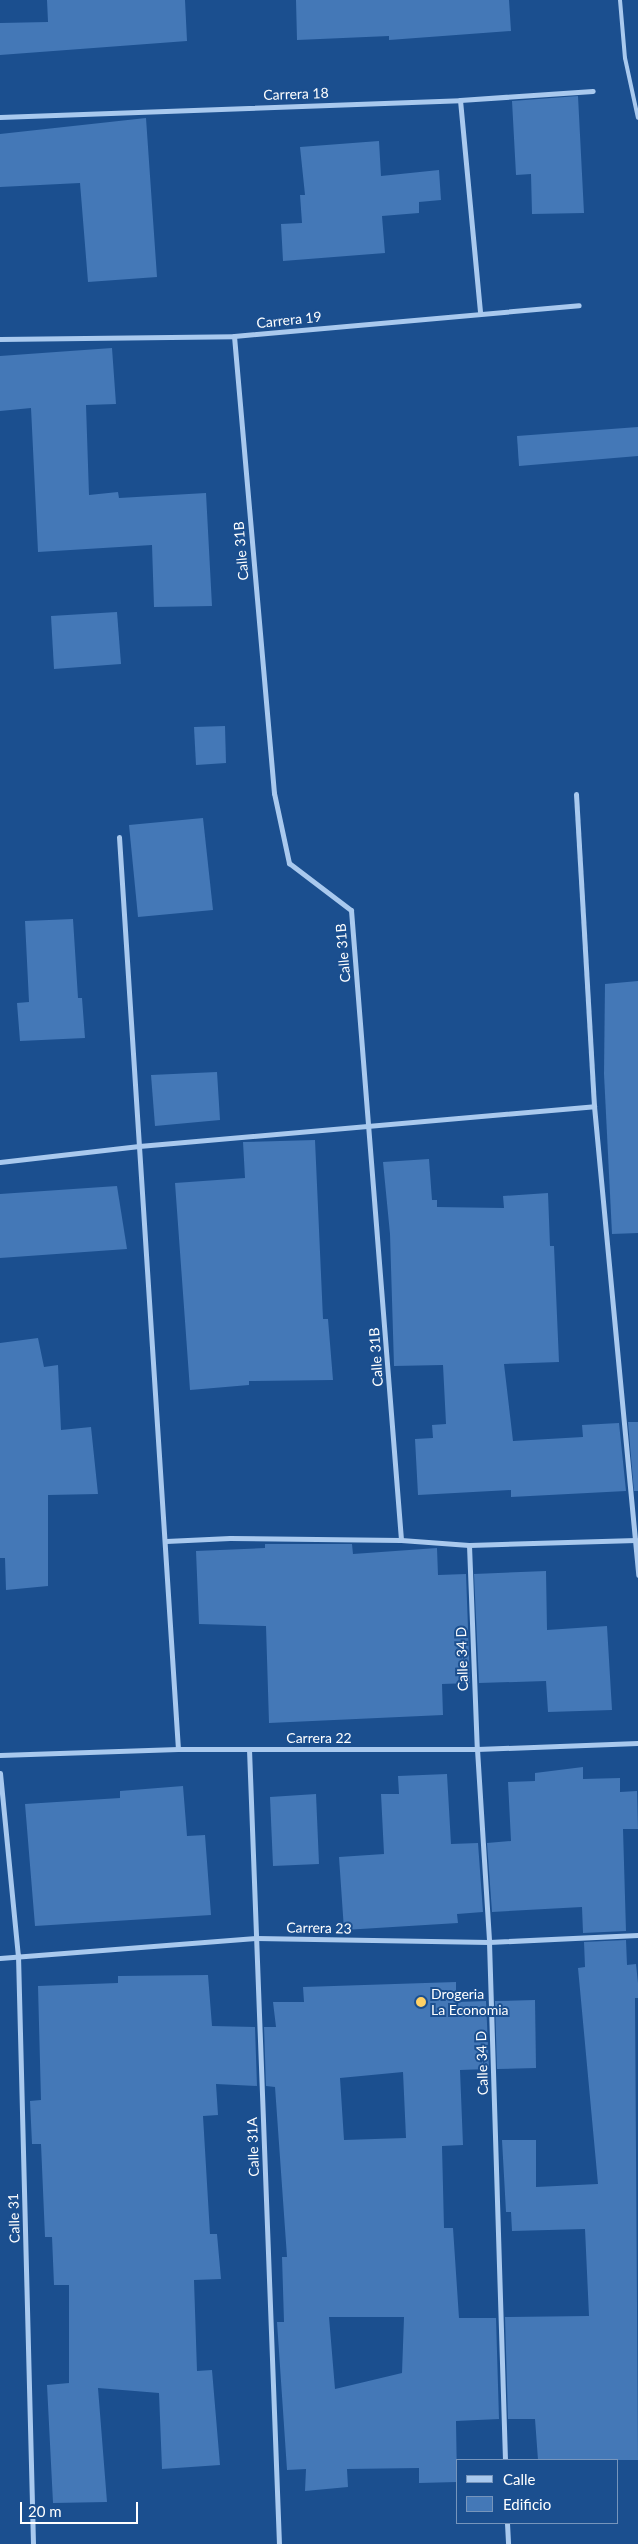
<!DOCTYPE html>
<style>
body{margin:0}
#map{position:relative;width:638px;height:2544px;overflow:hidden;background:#1b4f8f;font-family:Lato,sans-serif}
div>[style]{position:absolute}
.building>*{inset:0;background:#4478b7}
.lane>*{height:4px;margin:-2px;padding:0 2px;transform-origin:2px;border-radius:2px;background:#a9c9ee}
.street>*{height:5px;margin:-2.5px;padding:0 2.5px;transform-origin:2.5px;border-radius:2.5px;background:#a9c9ee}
.dots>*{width:14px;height:14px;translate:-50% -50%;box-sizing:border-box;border:2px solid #1b4f8f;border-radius:50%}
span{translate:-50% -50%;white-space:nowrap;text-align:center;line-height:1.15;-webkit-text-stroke:4px #1b4f8f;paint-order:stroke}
.street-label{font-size:14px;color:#fff}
.poi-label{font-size:14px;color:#fff}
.left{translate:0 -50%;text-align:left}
.legend{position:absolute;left:456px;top:2459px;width:162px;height:65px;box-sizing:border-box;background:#1b4f8f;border:1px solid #7695bc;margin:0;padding:6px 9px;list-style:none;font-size:15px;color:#fff}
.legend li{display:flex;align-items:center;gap:10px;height:25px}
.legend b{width:25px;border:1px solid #7695bc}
.scale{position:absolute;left:20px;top:2502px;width:118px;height:22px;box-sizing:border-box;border:2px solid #fff;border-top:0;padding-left:6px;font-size:15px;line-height:18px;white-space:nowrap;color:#fff;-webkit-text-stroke:4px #1b4f8f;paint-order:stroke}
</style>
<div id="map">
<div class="building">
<div style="clip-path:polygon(47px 0,185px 0,187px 41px,0 55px,0 23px,48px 22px)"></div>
<div style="clip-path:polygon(296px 0,509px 0,511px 31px,389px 40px,389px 36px,297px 40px)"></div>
<div style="clip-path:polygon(578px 96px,584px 213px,532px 214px,531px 174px,516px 175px,512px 101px)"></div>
<div style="clip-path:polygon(146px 118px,157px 277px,88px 282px,80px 183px,0 187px,0 134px)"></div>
<div style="clip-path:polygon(379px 141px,381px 176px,439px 170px,441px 200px,419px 202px,419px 213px,382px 216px,385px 253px,283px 261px,281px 224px,302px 223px,300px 195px,305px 195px,300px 147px)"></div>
<div style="clip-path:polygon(112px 348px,116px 404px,86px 405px,89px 495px,118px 492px,119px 498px,206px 493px,212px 606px,154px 607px,152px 545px,38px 552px,31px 408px,0 411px,0 356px)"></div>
<div style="clip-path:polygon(638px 427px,638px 456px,519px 466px,517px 436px)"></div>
<div style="clip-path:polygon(117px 612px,121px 664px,54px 669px,51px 616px)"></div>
<div style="clip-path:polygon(225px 726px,226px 763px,196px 765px,194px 727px)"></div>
<div style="clip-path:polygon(203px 818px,213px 910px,138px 917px,129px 825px)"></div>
<div style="clip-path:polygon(73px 919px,78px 998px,82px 998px,85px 1038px,20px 1041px,17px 1003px,29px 1002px,25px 921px)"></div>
<div style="clip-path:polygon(638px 981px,638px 1233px,612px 1234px,604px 1074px,605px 984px)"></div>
<div style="clip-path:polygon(217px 1072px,220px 1120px,155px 1126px,151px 1075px)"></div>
<div style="clip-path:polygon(315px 1140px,323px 1319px,328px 1319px,333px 1380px,249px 1381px,249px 1385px,190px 1390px,175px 1183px,245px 1178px,243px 1142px)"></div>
<div style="clip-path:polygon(429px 1159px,432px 1200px,437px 1200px,437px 1207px,504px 1208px,503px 1196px,548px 1193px,550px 1246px,554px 1246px,559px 1362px,504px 1364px,513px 1441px,583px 1437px,582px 1425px,619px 1423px,626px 1491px,511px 1497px,511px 1490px,418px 1495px,415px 1439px,433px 1438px,432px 1425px,446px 1424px,443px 1365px,394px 1366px,390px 1234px,383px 1162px)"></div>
<div style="clip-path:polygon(117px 1186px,127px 1249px,0 1258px,0 1194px)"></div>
<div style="clip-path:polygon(38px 1338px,44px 1367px,58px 1365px,61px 1430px,91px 1427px,98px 1494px,48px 1495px,48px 1586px,6px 1590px,5px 1558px,0 1558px,0 1343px)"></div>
<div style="clip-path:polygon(628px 1422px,638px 1422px,638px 1491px,634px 1491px)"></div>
<div style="clip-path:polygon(265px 1544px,352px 1544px,353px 1554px,437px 1548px,438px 1575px,466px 1574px,470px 1683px,442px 1684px,443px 1715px,269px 1723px,266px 1626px,199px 1624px,196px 1551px,265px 1548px)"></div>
<div style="clip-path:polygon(546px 1571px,547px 1630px,607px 1626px,612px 1710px,548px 1712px,546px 1681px,479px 1683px,474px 1574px)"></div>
<div style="clip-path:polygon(583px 1767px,583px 1779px,620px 1778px,620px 1792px,637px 1791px,638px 1829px,623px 1829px,626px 1931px,583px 1933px,582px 1907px,492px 1912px,487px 1843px,511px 1841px,508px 1782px,535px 1781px,535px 1773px)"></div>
<div style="clip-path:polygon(447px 1774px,451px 1844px,478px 1843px,483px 1912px,457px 1914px,458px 1923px,344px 1930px,339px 1857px,384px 1854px,381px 1794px,399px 1794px,398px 1776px)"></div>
<div style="clip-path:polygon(183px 1786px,187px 1836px,205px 1835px,211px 1915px,35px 1926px,25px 1804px,120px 1798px,120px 1791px)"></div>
<div style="clip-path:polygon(316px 1794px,319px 1864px,273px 1866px,270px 1797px)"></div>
<div style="clip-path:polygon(626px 1940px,627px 1965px,636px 1964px,638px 1983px,638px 1998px,635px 1998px,638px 2460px,538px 2460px,535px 2419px,508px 2419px,505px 2317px,589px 2316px,585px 2229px,512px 2231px,511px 2212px,506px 2212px,502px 2140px,536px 2140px,536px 2187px,598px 2184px,578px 1968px,585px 1967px,584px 1942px)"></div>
<div style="clip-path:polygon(208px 1975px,212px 2026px,255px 2027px,257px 2086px,216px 2084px,218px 2115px,203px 2116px,210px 2234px,217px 2234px,221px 2279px,194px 2280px,197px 2371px,212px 2370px,220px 2465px,162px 2469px,159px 2393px,98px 2388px,107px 2502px,53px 2503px,47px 2385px,69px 2383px,69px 2285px,54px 2285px,52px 2237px,45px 2237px,41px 2144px,32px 2144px,30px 2101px,41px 2100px,38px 1986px,118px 1983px,118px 1976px)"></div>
<div style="clip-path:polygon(evenodd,456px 1982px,456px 2002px,486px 2001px,489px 2069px,460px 2070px,463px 2145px,442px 2146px,444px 2228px,453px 2228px,459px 2318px,496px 2318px,499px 2419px,456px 2421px,457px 2482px,419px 2483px,419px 2468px,347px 2469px,348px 2487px,305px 2491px,306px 2469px,287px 2470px,277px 2322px,284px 2322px,282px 2257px,287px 2257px,275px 2087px,266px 2086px,264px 2027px,276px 2027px,273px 2002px,304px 2002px,303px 1987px,456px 1982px,403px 2072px,406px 2138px,344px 2140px,340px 2078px,403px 2072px,456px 1982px,329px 2317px,404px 2317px,402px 2373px,335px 2389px,329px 2317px)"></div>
<div style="clip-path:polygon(535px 2000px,536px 2068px,497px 2069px,495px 2001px)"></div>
</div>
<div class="lane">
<div style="left:620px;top:0;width:58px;rotate:85.1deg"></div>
<div style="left:625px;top:58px;width:61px;rotate:77.8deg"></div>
</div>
<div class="street">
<div style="left:460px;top:100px;width:213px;rotate:84.6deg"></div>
<div style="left:0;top:117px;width:460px;rotate:-2.1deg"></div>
<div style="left:460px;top:100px;width:133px;rotate:-3.9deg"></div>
<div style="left:234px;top:336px;width:459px;rotate:85deg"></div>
<div style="left:274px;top:793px;width:72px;rotate:77.9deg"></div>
<div style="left:289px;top:863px;width:78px;rotate:37.2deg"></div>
<div style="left:351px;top:910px;width:632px;rotate:85.46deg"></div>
<div style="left:0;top:339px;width:234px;rotate:-0.7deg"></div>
<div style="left:234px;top:336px;width:346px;rotate:-5.1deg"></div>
<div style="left:576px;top:794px;width:313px;rotate:86.7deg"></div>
<div style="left:594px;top:1106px;width:471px;rotate:84.6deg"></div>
<div style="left:119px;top:837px;width:914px;rotate:86.3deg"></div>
<div style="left:0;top:1162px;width:140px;rotate:-6.6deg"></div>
<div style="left:139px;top:1146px;width:457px;rotate:-5deg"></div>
<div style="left:166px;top:1541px;width:64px;rotate:-2.7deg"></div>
<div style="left:230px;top:1538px;width:171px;rotate:0.7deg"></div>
<div style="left:401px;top:1540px;width:68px;rotate:4.2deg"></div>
<div style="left:469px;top:1545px;width:167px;rotate:-1.7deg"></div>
<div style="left:469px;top:1545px;width:204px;rotate:87.8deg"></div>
<div style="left:477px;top:1749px;width:193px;rotate:86.4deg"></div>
<div style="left:489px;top:1942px;width:518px;rotate:88.23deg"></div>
<div style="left:249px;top:1749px;width:796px;rotate:87.84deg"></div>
<div style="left:0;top:1755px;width:178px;rotate:-1.9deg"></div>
<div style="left:178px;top:1749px;width:299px"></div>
<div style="left:477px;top:1749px;width:161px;rotate:-2.1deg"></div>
<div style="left:0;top:1773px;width:183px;rotate:84.4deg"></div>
<div style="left:18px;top:1955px;width:589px;rotate:88.54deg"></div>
<div style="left:0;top:1958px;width:257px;rotate:-4.5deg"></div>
<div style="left:256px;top:1938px;width:233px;rotate:1deg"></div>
<div style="left:489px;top:1942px;width:149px;rotate:-2.7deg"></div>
<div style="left:507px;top:2523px;width:21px;rotate:87deg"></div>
</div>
<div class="dots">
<div style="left:421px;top:2002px;background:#ffd166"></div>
</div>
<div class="street-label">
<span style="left:296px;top:94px;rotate:-2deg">Carrera 18</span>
<span style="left:289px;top:320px;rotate:-6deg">Carrera 19</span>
<span style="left:241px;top:551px;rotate:-95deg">Calle 31B</span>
<span style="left:343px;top:953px;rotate:-95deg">Calle 31B</span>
<span style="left:376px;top:1357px;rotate:-94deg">Calle 31B</span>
<span style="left:462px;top:1659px;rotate:-92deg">Calle 34 D</span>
<span style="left:319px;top:1738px">Carrera 22</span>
<span style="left:319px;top:1928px;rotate:1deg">Carrera 23</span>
<span style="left:482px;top:2063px;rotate:-92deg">Calle 34 D</span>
<span style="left:253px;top:2147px;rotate:-92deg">Calle 31A</span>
<span style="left:14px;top:2218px;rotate:-92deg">Calle 31</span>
</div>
<div class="poi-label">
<span class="left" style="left:431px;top:2002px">Drogeria<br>La Economia</span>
</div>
<ul class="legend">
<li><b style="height:6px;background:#a9c9ee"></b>Calle</li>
<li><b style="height:14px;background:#4478b7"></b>Edificio</li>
</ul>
<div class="scale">20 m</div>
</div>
